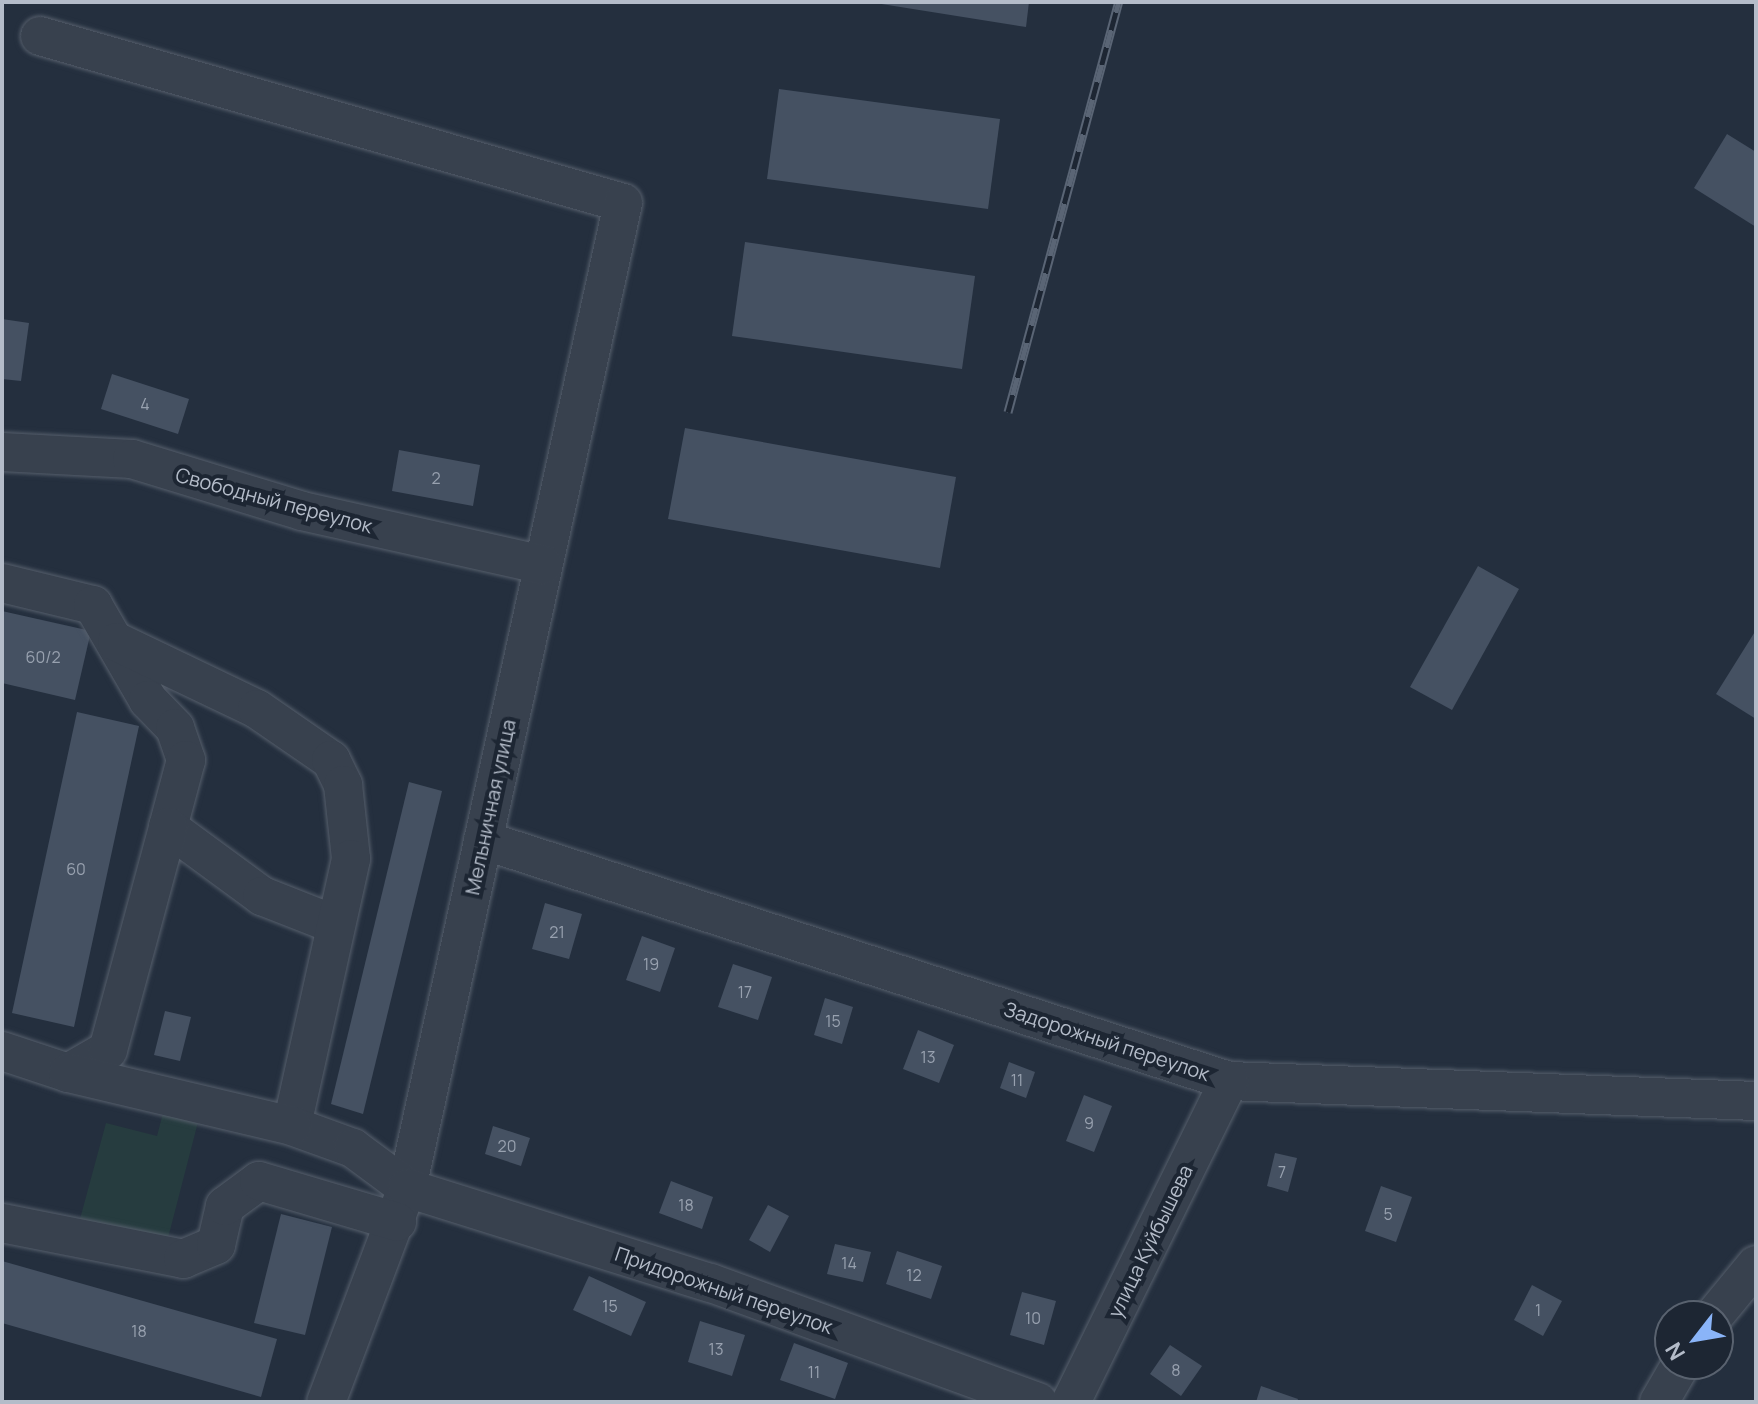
<!DOCTYPE html>
<meta charset="utf-8">
<style>
body{margin:0}
#map{position:relative;width:1758px;height:1404px;overflow:hidden;background:#242f3e;font-family:Manrope,sans-serif}
div>[style]{position:absolute}
.green>*{inset:0;background:#263c3f}
.building>*{inset:0;background:#455162}
.roads{filter:drop-shadow(0 0 2px #565f6c) drop-shadow(0 0 2px #565f6c)}
.minor>*{height:38px;margin:-19px;padding:0 19px;transform-origin:19px;border-radius:19px;background:#38414e}
.rail>*{height:9px;margin-top:-4.5px;transform-origin:0;background:repeating-linear-gradient(90deg,#1d2633 0 18px,#5a6575 0 36px);box-sizing:border-box;border-block:2px solid #5a6575}
span{translate:-50% -50%;white-space:nowrap;text-align:center;line-height:1.15;-webkit-text-stroke:8px #1d2633;paint-order:stroke}
.number-label{font-size:16px;color:#98a1af}
.number-label span{-webkit-text-stroke-width:0}
.street-label{font-size:20px;color:#b4bcc9}
.frame{position:absolute;inset:0;border:4px solid #b4bcc9;pointer-events:none}
.north{position:absolute;left:1654px;top:1300px;width:80px;height:80px;box-sizing:border-box;background:#1d2633;border:2px solid #59626f;border-radius:50%;rotate:239deg;font-size:22px;font-weight:700;line-height:32px;text-align:center;color:#b4bcc9}
.north::after{content:'';display:block;margin:auto;width:28px;height:36px;background:#8ab4f8;clip-path:polygon(50% 0,100% 100%,50% 72%,0 100%)}
</style>
<div id="map">
<div class="green">
<div style="clip-path:polygon(163px 1113px,198px 1122px,167px 1242px,80px 1219px,106px 1123px,157px 1136px)"></div>
</div>
<div class="building">
<div style="clip-path:polygon(869px 2px,1029px 2px,1026px 27px)"></div>
<div style="clip-path:polygon(779px 89px,1000px 119px,988px 209px,767px 179px)"></div>
<div style="clip-path:polygon(1727px 134px,1756px 152px,1756px 227px,1694px 188px)"></div>
<div style="clip-path:polygon(745px 242px,975px 276px,962px 369px,732px 336px)"></div>
<div style="clip-path:polygon(2px 319px,29px 323px,21px 381px,2px 379px)"></div>
<div style="clip-path:polygon(112px 374px,189px 399px,178px 434px,101px 409px)"></div>
<div style="clip-path:polygon(685px 428px,956px 477px,940px 568px,668px 519px)"></div>
<div style="clip-path:polygon(399px 450px,480px 465px,473px 506px,392px 491px)"></div>
<div style="clip-path:polygon(1478px 566px,1519px 589px,1452px 710px,1410px 687px)"></div>
<div style="clip-path:polygon(2px 611px,91px 631px,75px 700px,2px 683px)"></div>
<div style="clip-path:polygon(1756px 630px,1756px 719px,1716px 694px)"></div>
<div style="clip-path:polygon(77px 712px,139px 726px,74px 1027px,12px 1013px)"></div>
<div style="clip-path:polygon(409px 782px,442px 791px,363px 1114px,331px 1104px)"></div>
<div style="clip-path:polygon(545px 903px,582px 914px,569px 959px,532px 949px)"></div>
<div style="clip-path:polygon(642px 936px,675px 948px,660px 992px,626px 980px)"></div>
<div style="clip-path:polygon(733px 964px,772px 977px,758px 1020px,718px 1007px)"></div>
<div style="clip-path:polygon(825px 998px,853px 1007px,842px 1044px,814px 1035px)"></div>
<div style="clip-path:polygon(165px 1011px,191px 1017px,180px 1061px,154px 1055px)"></div>
<div style="clip-path:polygon(918px 1030px,954px 1045px,939px 1083px,903px 1069px)"></div>
<div style="clip-path:polygon(1009px 1062px,1035px 1072px,1026px 1098px,1000px 1088px)"></div>
<div style="clip-path:polygon(1084px 1095px,1112px 1106px,1094px 1152px,1066px 1141px)"></div>
<div style="clip-path:polygon(493px 1126px,530px 1138px,521px 1166px,485px 1154px)"></div>
<div style="clip-path:polygon(1275px 1153px,1297px 1158px,1288px 1192px,1267px 1186px)"></div>
<div style="clip-path:polygon(671px 1181px,713px 1197px,702px 1229px,659px 1213px)"></div>
<div style="clip-path:polygon(1381px 1186px,1412px 1197px,1396px 1242px,1365px 1231px)"></div>
<div style="clip-path:polygon(768px 1205px,789px 1216px,770px 1252px,749px 1240px)"></div>
<div style="clip-path:polygon(281px 1214px,332px 1227px,305px 1335px,254px 1323px)"></div>
<div style="clip-path:polygon(835px 1244px,871px 1252px,863px 1282px,827px 1274px)"></div>
<div style="clip-path:polygon(897px 1251px,942px 1266px,931px 1299px,886px 1284px)"></div>
<div style="clip-path:polygon(2px 1261px,277px 1339px,261px 1397px,2px 1323px)"></div>
<div style="clip-path:polygon(589px 1276px,646px 1302px,631px 1336px,573px 1310px)"></div>
<div style="clip-path:polygon(1532px 1285px,1562px 1301px,1543px 1336px,1514px 1320px)"></div>
<div style="clip-path:polygon(1022px 1292px,1056px 1301px,1044px 1345px,1010px 1335px)"></div>
<div style="clip-path:polygon(700px 1321px,745px 1335px,732px 1376px,688px 1362px)"></div>
<div style="clip-path:polygon(794px 1343px,848px 1363px,835px 1399px,780px 1380px)"></div>
<div style="clip-path:polygon(1170px 1345px,1202px 1366px,1181px 1396px,1150px 1374px)"></div>
<div style="clip-path:polygon(1261px 1386px,1298px 1399px,1297px 1402px,1256px 1402px)"></div>
</div>
<div class="roads">
<div class="minor">
<div style="left:40px;top:36px;width:606px;rotate:15.98deg"></div>
<div style="left:623px;top:203px;width:1008px;rotate:102.37deg"></div>
<div style="left:407px;top:1188px;width:229px;rotate:110.7deg"></div>
<div style="left:2px;top:452px;width:130px;rotate:3.1deg"></div>
<div style="left:132px;top:459px;width:178px;rotate:17deg"></div>
<div style="left:302px;top:511px;width:247px;rotate:12.6deg"></div>
<div style="left:2px;top:583px;width:94px;rotate:13.6deg"></div>
<div style="left:93px;top:605px;width:110px;rotate:59.9deg"></div>
<div style="left:148px;top:700px;width:39px;rotate:46deg"></div>
<div style="left:175px;top:728px;width:34px;rotate:71deg"></div>
<div style="left:186px;top:760px;width:69px;rotate:105deg"></div>
<div style="left:168px;top:827px;width:117px;rotate:36.3deg"></div>
<div style="left:262px;top:896px;width:79px;rotate:21.4deg"></div>
<div style="left:117px;top:642px;width:155px;rotate:25.6deg"></div>
<div style="left:257px;top:709px;width:90px;rotate:34.6deg"></div>
<div style="left:331px;top:760px;width:28px;rotate:64deg"></div>
<div style="left:343px;top:785px;width:74px;rotate:83.8deg"></div>
<div style="left:351px;top:859px;width:273px;rotate:102.5deg"></div>
<div style="left:292px;top:1126px;width:65px;rotate:19.8deg"></div>
<div style="left:353px;top:1148px;width:67px;rotate:36.5deg"></div>
<div style="left:407px;top:1188px;width:318px;rotate:17.4deg"></div>
<div style="left:711px;top:1283px;width:348px;rotate:20deg"></div>
<div style="left:483px;top:840px;width:784px;rotate:17.9deg"></div>
<div style="left:1229px;top:1081px;width:527px;rotate:2.17deg"></div>
<div style="left:2px;top:1051px;width:70px;rotate:18.4deg"></div>
<div style="left:68px;top:1073px;width:46px;rotate:-29.9deg"></div>
<div style="left:108px;top:1050px;width:231px;rotate:-74.9deg"></div>
<div style="left:68px;top:1073px;width:230px;rotate:13.3deg"></div>
<div style="left:2px;top:1223px;width:185px;rotate:11.2deg"></div>
<div style="left:183px;top:1259px;width:36px;rotate:-23deg"></div>
<div style="left:216px;top:1245px;width:40px;rotate:-77deg"></div>
<div style="left:225px;top:1206px;width:42px;rotate:-36.3deg"></div>
<div style="left:259px;top:1181px;width:144px;rotate:16.5deg"></div>
<div style="left:1714px;top:1316px;width:66px;rotate:-50.5deg"></div>
<div style="left:1071px;top:1402px;width:358px;rotate:-63.8deg"></div>
<div style="left:1659px;top:1402px;width:44px;rotate:-59.9deg"></div>
</div>
</div>
<div class="rail">
<div style="left:1008px;top:412px;width:425px;rotate:-74.9deg"></div>
</div>
<div class="number-label">
<span style="left:145px;top:404px">4</span>
<span style="left:436px;top:478px">2</span>
<span style="left:43px;top:657px">60/2</span>
<span style="left:76px;top:869px">60</span>
<span style="left:557px;top:932px">21</span>
<span style="left:651px;top:964px">19</span>
<span style="left:745px;top:992px">17</span>
<span style="left:833px;top:1021px">15</span>
<span style="left:928px;top:1057px">13</span>
<span style="left:1017px;top:1080px">11</span>
<span style="left:1089px;top:1123px">9</span>
<span style="left:507px;top:1146px">20</span>
<span style="left:1282px;top:1172px">7</span>
<span style="left:686px;top:1205px">18</span>
<span style="left:1388px;top:1214px">5</span>
<span style="left:849px;top:1263px">14</span>
<span style="left:914px;top:1275px">12</span>
<span style="left:610px;top:1306px">15</span>
<span style="left:1538px;top:1310px">1</span>
<span style="left:1033px;top:1318px">10</span>
<span style="left:139px;top:1331px">18</span>
<span style="left:716px;top:1349px">13</span>
<span style="left:1176px;top:1370px">8</span>
<span style="left:814px;top:1372px">11</span>
</div>
<div class="street-label">
<span style="left:274px;top:500px;rotate:15deg">Свободный переулок</span>
<span style="left:490px;top:807px;rotate:-78deg">Мельничная улица</span>
<span style="left:1107px;top:1041px;rotate:18deg">Задорожный переулок</span>
<span style="left:1150px;top:1241px;rotate:-64deg">улица Куйбышева</span>
<span style="left:724px;top:1290px;rotate:19deg">Придорожный переулок</span>
</div>
<div class="frame"></div>
<div class="north">N</div>
</div>
